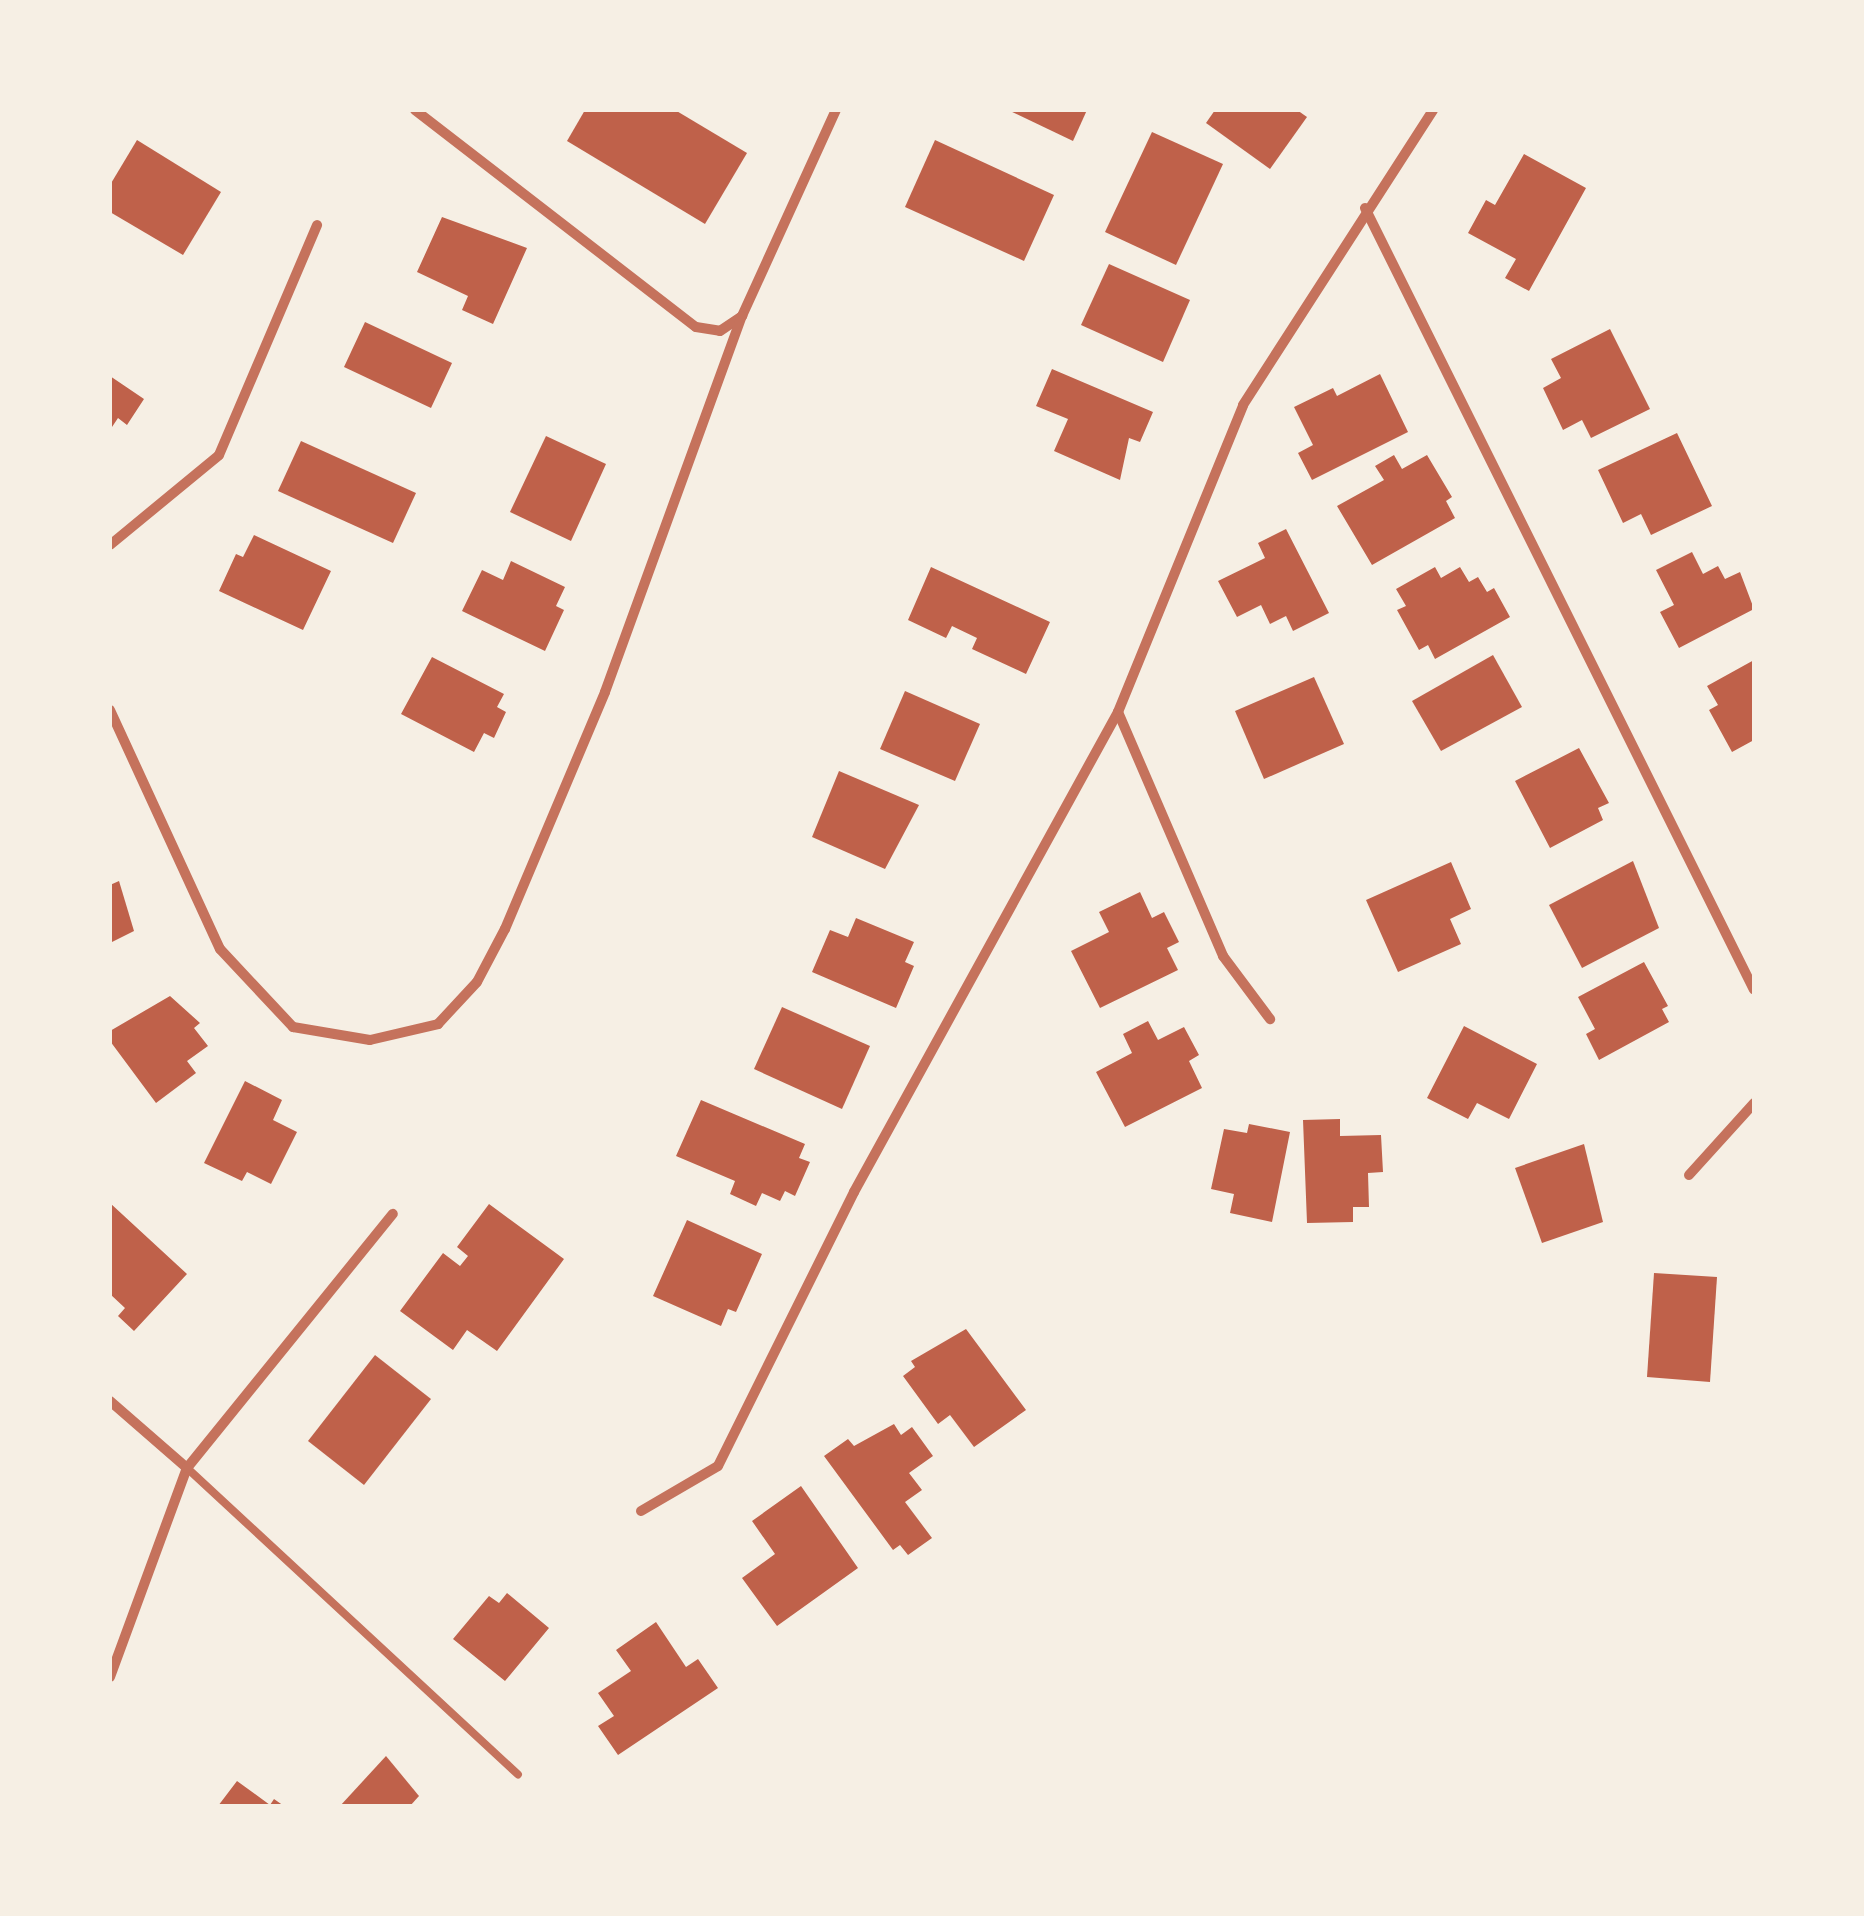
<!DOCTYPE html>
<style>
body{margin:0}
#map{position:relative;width:1864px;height:1916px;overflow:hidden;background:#f6efe4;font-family:"Times New Roman",serif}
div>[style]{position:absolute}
.building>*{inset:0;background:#bf614a}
.service>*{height:8px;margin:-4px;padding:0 4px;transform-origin:4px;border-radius:4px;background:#c5725c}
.minor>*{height:10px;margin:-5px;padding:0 5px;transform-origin:5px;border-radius:5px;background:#c5725c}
span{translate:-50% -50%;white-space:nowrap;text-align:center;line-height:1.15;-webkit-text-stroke:8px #f6efe4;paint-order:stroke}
.frame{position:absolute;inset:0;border:112px solid #f6efe4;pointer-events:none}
</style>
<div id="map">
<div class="building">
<div style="clip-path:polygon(585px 110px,675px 110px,747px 153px,705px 224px,567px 141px)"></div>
<div style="clip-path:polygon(1008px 110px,1087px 110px,1073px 141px)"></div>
<div style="clip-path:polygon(1215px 110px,1297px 110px,1307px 117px,1270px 169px,1206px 123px)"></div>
<div style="clip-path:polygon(1152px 132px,1223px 164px,1176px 265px,1105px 232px)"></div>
<div style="clip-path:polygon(137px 140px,221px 192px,183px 255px,110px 212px,110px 185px)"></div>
<div style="clip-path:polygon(935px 140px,1054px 195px,1024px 261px,905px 207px)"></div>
<div style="clip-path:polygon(1524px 154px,1586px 188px,1529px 291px,1505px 278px,1516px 259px,1468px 233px,1486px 200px,1495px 205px)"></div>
<div style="clip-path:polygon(442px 217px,527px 248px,493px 324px,462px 310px,468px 296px,417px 272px)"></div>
<div style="clip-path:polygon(1109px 264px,1190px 300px,1163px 362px,1081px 325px)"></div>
<div style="clip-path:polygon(365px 322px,452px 363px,431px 408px,344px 367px)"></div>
<div style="clip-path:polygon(1610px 329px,1650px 409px,1591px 438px,1582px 420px,1563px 430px,1543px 388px,1561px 378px,1551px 359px)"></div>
<div style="clip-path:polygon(1052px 369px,1153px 412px,1140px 442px,1129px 438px,1120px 480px,1054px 451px,1068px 419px,1036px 406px)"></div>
<div style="clip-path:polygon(1380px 374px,1408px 432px,1312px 480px,1298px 453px,1313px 445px,1294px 407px,1333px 388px,1337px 396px)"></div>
<div style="clip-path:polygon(110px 376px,144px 399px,127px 425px,118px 418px,110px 430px)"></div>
<div style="clip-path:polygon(1677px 433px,1712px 506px,1651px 535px,1641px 514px,1623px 523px,1598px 470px)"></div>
<div style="clip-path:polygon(546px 436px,606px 464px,571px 541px,510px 512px)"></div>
<div style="clip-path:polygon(301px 441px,416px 493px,393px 543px,278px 491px)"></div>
<div style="clip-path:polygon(1394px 455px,1402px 469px,1427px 455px,1452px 497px,1446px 501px,1455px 518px,1372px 565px,1337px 506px,1384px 480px,1375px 466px)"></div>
<div style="clip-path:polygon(1286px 529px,1329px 613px,1293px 631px,1286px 616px,1270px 624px,1261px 605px,1237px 617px,1218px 581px,1265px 558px,1258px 543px)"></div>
<div style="clip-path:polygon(254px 535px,331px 571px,303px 630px,219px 591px,236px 554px,243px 557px)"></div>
<div style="clip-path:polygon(1692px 552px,1703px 574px,1718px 566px,1725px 579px,1740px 572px,1754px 609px,1679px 648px,1660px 612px,1674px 605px,1656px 570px)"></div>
<div style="clip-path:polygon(511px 561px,565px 587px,556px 606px,564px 610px,545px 651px,462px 611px,482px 570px,503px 580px)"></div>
<div style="clip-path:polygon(931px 567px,1050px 622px,1026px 674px,972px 649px,977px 638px,952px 626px,946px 638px,908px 620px)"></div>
<div style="clip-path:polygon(1435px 567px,1441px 578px,1460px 567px,1469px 582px,1478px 577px,1487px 592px,1494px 588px,1510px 617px,1435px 659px,1428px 645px,1419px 650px,1397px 610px,1406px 606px,1396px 589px)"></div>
<div style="clip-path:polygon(1493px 655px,1522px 707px,1441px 751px,1412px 701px)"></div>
<div style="clip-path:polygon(432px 657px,504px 694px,497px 707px,506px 712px,494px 738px,484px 733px,474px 752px,401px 714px)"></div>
<div style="clip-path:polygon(1754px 660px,1754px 740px,1732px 752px,1709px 710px,1718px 705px,1707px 686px)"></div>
<div style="clip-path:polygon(1314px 677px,1344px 744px,1264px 779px,1235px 711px)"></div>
<div style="clip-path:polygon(905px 691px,980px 724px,955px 781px,880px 749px)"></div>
<div style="clip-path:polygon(1579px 748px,1609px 803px,1598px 808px,1603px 820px,1550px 848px,1515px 781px)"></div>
<div style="clip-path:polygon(839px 771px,919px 805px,885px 869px,812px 837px)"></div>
<div style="clip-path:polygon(1633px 861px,1659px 928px,1582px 968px,1549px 905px)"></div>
<div style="clip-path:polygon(1451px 862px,1471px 909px,1450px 919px,1461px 944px,1398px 972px,1366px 900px)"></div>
<div style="clip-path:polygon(119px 881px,134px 931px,110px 943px,110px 885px)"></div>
<div style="clip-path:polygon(1140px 892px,1152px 918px,1164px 912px,1179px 942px,1167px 948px,1178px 970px,1100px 1008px,1071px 951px,1109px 932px,1099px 912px)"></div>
<div style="clip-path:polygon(856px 918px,914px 942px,905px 962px,914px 966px,896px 1008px,812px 972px,830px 930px,848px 937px)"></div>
<div style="clip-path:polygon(1644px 962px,1668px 1006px,1662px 1009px,1669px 1022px,1599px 1060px,1586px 1034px,1595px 1029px,1578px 997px)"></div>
<div style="clip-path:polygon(170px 996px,200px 1023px,194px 1028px,208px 1046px,187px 1061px,196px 1073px,156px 1103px,110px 1041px,110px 1031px)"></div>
<div style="clip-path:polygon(782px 1007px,870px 1046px,842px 1109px,754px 1069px)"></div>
<div style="clip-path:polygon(1148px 1021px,1158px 1040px,1184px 1027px,1199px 1055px,1189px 1061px,1202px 1088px,1125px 1127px,1096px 1072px,1132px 1053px,1123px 1034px)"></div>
<div style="clip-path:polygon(1464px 1026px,1537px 1064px,1509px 1119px,1477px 1103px,1468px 1119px,1427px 1098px)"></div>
<div style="clip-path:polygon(245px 1081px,282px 1100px,273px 1120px,297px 1132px,271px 1184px,247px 1172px,242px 1181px,204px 1163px)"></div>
<div style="clip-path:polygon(701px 1100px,805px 1144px,799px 1158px,810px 1162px,795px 1196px,785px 1191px,780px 1201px,762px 1193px,756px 1206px,730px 1194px,735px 1181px,676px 1156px)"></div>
<div style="clip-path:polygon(1340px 1119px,1340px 1136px,1381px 1135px,1383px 1172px,1368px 1173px,1369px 1207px,1353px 1207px,1353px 1222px,1307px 1223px,1303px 1120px)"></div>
<div style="clip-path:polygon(1249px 1124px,1290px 1132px,1272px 1222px,1230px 1213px,1234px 1194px,1211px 1189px,1224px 1129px,1247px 1133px)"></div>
<div style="clip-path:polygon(1584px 1144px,1603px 1222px,1542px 1243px,1515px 1168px)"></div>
<div style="clip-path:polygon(110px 1203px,187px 1274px,134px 1331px,118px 1316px,125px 1308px,110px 1294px)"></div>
<div style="clip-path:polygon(489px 1204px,564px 1259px,497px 1351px,467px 1330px,453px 1350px,400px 1311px,443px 1253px,460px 1266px,468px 1256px,457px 1247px)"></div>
<div style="clip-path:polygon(687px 1220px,762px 1254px,736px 1312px,728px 1309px,721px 1326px,653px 1296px)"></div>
<div style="clip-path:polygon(1654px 1273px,1717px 1277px,1710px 1382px,1647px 1377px)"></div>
<div style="clip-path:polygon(966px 1329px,1026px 1410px,974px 1447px,950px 1415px,938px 1424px,903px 1376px,915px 1367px,911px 1361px)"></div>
<div style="clip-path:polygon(375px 1355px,431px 1399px,364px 1485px,308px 1441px)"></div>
<div style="clip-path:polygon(894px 1424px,901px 1435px,912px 1427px,933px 1456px,909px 1473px,922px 1490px,905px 1502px,932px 1538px,908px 1555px,900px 1545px,893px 1550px,824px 1456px,848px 1439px,854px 1446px)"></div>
<div style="clip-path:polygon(801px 1486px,858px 1568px,777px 1626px,742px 1578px,775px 1554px,752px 1521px)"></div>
<div style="clip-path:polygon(507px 1593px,549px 1628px,505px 1681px,453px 1639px,489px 1596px,499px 1603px)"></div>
<div style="clip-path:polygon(656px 1622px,686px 1667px,698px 1659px,718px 1688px,618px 1755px,598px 1726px,614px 1716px,598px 1693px,631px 1671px,616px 1650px)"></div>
<div style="clip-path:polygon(386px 1756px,419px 1796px,410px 1806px,340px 1806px)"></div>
<div style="clip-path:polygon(237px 1781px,270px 1805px,274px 1799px,284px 1806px,218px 1806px)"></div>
</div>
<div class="service">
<div style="left:187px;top:1468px;width:451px;rotate:42.8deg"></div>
</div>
<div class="minor">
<div style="left:415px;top:110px;width:355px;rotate:37.7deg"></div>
<div style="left:696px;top:327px;width:24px;rotate:9deg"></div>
<div style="left:720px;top:331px;width:27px;rotate:-34deg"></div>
<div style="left:742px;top:316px;width:226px;rotate:-65.5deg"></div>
<div style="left:1365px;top:208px;width:873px;rotate:63.55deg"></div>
<div style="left:110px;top:545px;width:141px;rotate:-39.5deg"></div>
<div style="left:219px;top:455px;width:250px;rotate:-66.9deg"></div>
<div style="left:110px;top:710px;width:263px;rotate:65.3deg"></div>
<div style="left:220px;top:949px;width:107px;rotate:46.9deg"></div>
<div style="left:293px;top:1027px;width:78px;rotate:9.6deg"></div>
<div style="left:370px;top:1040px;width:70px;rotate:-13.2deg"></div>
<div style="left:438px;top:1024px;width:57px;rotate:-47.1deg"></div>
<div style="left:477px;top:982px;width:60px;rotate:-62.2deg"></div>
<div style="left:505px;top:929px;width:257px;rotate:-67.1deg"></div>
<div style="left:605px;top:692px;width:400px;rotate:-70deg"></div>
<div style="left:1118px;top:712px;width:266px;rotate:66.7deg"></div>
<div style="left:1223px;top:956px;width:79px;rotate:53.3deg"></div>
<div style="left:1689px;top:1175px;width:97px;rotate:-47.9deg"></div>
<div style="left:110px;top:1401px;width:102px;rotate:41deg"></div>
<div style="left:641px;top:1511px;width:89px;rotate:-30.3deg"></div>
<div style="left:718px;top:1466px;width:306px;rotate:-63.6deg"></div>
<div style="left:854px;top:1192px;width:548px;rotate:-61.19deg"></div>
<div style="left:1118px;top:712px;width:331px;rotate:-67.8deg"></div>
<div style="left:1243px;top:405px;width:351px;rotate:-57.2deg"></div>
<div style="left:110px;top:1677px;width:223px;rotate:-69.8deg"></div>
<div style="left:187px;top:1468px;width:327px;rotate:-51deg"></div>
</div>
<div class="frame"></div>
</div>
